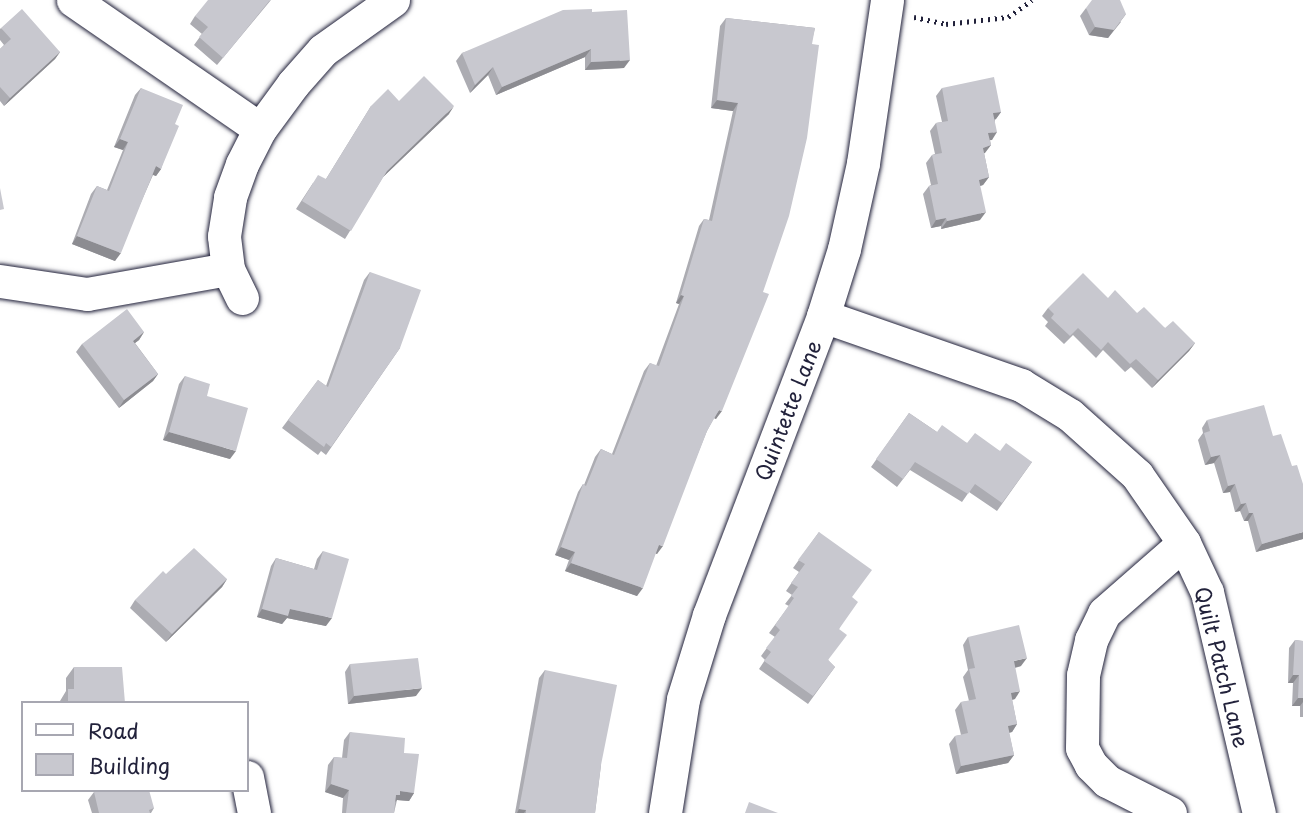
<!DOCTYPE html>
<style>
body{margin:0}
#map{position:relative;width:1303px;height:813px;overflow:hidden;background:#fff;font-family:"Playpen Sans",sans-serif}
div>[style]{position:absolute}
.path>*{height:4.5px;margin-top:-2.25px;transform-origin:0;background:repeating-linear-gradient(90deg,#22223b 0 2px,transparent 0 7px)}
.roads{filter:drop-shadow(0 0 2px #22223b) drop-shadow(0 0 2px #22223b)}
.minor>*{height:33px;margin:-16.5px;padding:0 16.5px;transform-origin:16.5px;border-radius:16.5px;background:#fff}
.wall>*{inset:0;background:#acacb2}
.shaded-wall>*{inset:0;background:#8c8c91}
.building>*{inset:0;background:#c8c8cf}
span{translate:-50% -50%;white-space:nowrap;text-align:center;line-height:1.15;-webkit-text-stroke:5px #fff;paint-order:stroke}
.street-label{font-size:21px;color:#22223b}
.legend{position:absolute;left:21px;top:701px;width:228px;height:91px;box-sizing:border-box;background:#fff;border:2px solid #a7a7b1;margin:0;padding:9px 12px;list-style:none;font-size:21px;color:#22223b}
.legend li{display:flex;align-items:center;gap:14px;height:35px}
.legend b{width:35px;border:2px solid #a7a7b1}
</style>
<div id="map">
<div class="path">
<div style="left:914px;top:17px;width:33px;rotate:12deg"></div>
<div style="left:946px;top:24px;width:62px;rotate:-6.4deg"></div>
<div style="left:1008px;top:17px;width:29px;rotate:-35deg"></div>
</div>
<div class="roads">
<div class="minor">
<div style="left:73px;top:0;width:227px;rotate:34.6deg"></div>
<div style="left:0;top:281px;width:88px;rotate:8.5deg"></div>
<div style="left:87px;top:294px;width:143px;rotate:-10.1deg"></div>
<div style="left:242px;top:298px;width:32px;rotate:-116deg"></div>
<div style="left:228px;top:269px;width:33px;rotate:-97deg"></div>
<div style="left:224px;top:236px;width:39px;rotate:-81deg"></div>
<div style="left:230px;top:197px;width:35px;rotate:-70deg"></div>
<div style="left:242px;top:164px;width:39px;rotate:-63deg"></div>
<div style="left:260px;top:129px;width:56px;rotate:-53.7deg"></div>
<div style="left:293px;top:84px;width:45px;rotate:-48.6deg"></div>
<div style="left:323px;top:50px;width:86px;rotate:-35.5deg"></div>
<div style="left:823px;top:316px;width:210px;rotate:19.2deg"></div>
<div style="left:1021px;top:385px;width:57px;rotate:31.5deg"></div>
<div style="left:1070px;top:415px;width:90px;rotate:41.8deg"></div>
<div style="left:1137px;top:475px;width:83px;rotate:55.3deg"></div>
<div style="left:1184px;top:543px;width:54px;rotate:64.9deg"></div>
<div style="left:1207px;top:592px;width:227px;rotate:76.8deg"></div>
<div style="left:247px;top:777px;width:37px;rotate:79deg"></div>
<div style="left:665px;top:813px;width:115px;rotate:-81deg"></div>
<div style="left:683px;top:699px;width:88px;rotate:-72.8deg"></div>
<div style="left:709px;top:615px;width:320px;rotate:-69.1deg"></div>
<div style="left:823px;top:316px;width:70px;rotate:-72.6deg"></div>
<div style="left:844px;top:249px;width:88px;rotate:-77.5deg"></div>
<div style="left:863px;top:163px;width:165px;rotate:-81.6deg"></div>
<div style="left:1170px;top:813px;width:71px;rotate:-153.1deg"></div>
<div style="left:1107px;top:781px;width:23px;rotate:-135deg"></div>
<div style="left:1091px;top:765px;width:19px;rotate:-118deg"></div>
<div style="left:1082px;top:748px;width:73px;rotate:-89.2deg"></div>
<div style="left:1083px;top:675px;width:36px;rotate:-77deg"></div>
<div style="left:1091px;top:640px;width:30px;rotate:-64deg"></div>
<div style="left:1104px;top:613px;width:106px;rotate:-41.2deg"></div>
</div>
</div>
<div class="wall">
<div style="clip-path:polygon(271px 0,217px 65px,194px 45px,202px 34px,190px 24px,195px 16px)"></div>
<div style="clip-path:polygon(1086px 8px,1121px 22px,1108px 38px,1089px 35px,1080px 16px)"></div>
<div style="clip-path:polygon(592px 12px,624px 68px,585px 70px,585px 57px,496px 95px,488px 75px,470px 93px,456px 61px,462px 53px)"></div>
<div style="clip-path:polygon(726px 18px,815px 28px,716px 419px,714px 418px,707px 431px,657px 554px,655px 553px,637px 596px,565px 571px,569px 560px,555px 555px,578px 492px,583px 484px,584px 485px,595px 457px,601px 449px,612px 454px,644px 371px,650px 363px,656px 366px,679px 304px,676px 303px,699px 226px,704px 219px,709px 220px,733px 111px,711px 108px,720px 26px)"></div>
<div style="clip-path:polygon(1px 28px,60px 52px,55px 59px,4px 106px,0 101px,0 49px,4px 45px,0 40px,0 29px)"></div>
<div style="clip-path:polygon(141px 88px,175px 124px,161px 169px,156px 176px,153px 175px,115px 261px,72px 244px,91px 194px,97px 186px,107px 190px,123px 150px,114px 147px,135px 95px)"></div>
<div style="clip-path:polygon(942px 88px,1001px 112px,995px 120px,992px 140px,990px 140px,991px 145px,984px 153px,989px 177px,983px 185px,980px 186px,980px 220px,941px 229px,941px 226px,931px 228px,923px 194px,929px 186px,931px 185px,926px 163px,932px 155px,935px 154px,930px 131px,936px 123px,942px 122px,936px 96px)"></div>
<div style="clip-path:polygon(399px 101px,449px 114px,383px 177px,345px 239px,296px 209px,313px 183px,326px 179px,371px 106px)"></div>
<div style="clip-path:polygon(370px 272px,400px 348px,326px 455px,321px 451px,318px 455px,282px 428px,318px 380px,326px 386px,364px 280px)"></div>
<div style="clip-path:polygon(1108px 298px,1165px 328px,1195px 343px,1189px 351px,1152px 388px,1131px 367px,1125px 372px,1103px 350px,1096px 358px,1073px 335px,1064px 344px,1045px 326px,1048px 322px,1042px 316px,1048px 308px)"></div>
<div style="clip-path:polygon(144px 332px,139px 340px,135px 343px,158px 374px,153px 381px,119px 408px,76px 352px,82px 344px)"></div>
<div style="clip-path:polygon(185px 376px,230px 459px,163px 440px,179px 384px)"></div>
<div style="clip-path:polygon(909px 413px,937px 432px,967px 443px,1000px 451px,1032px 462px,997px 511px,969px 492px,962px 502px,910px 470px,897px 487px,871px 467px)"></div>
<div style="clip-path:polygon(1207px 420px,1303px 539px,1256px 552px,1248px 521px,1244px 521px,1240px 511px,1235px 512px,1230px 492px,1223px 493px,1214px 463px,1205px 465px,1198px 440px,1203px 433px,1202px 428px)"></div>
<div style="clip-path:polygon(819px 532px,852px 598px,839px 629px,828px 660px,835px 667px,808px 704px,759px 669px,765px 660px,761px 656px,775px 637px,769px 633px,789px 606px,785px 604px,792px 595px,786px 591px,799px 572px,793px 568px)"></div>
<div style="clip-path:polygon(323px 551px,326px 626px,287px 618px,282px 624px,257px 617px,271px 566px,276px 558px,314px 569px,317px 559px)"></div>
<div style="clip-path:polygon(227px 579px,222px 587px,166px 642px,130px 608px,135px 600px)"></div>
<div style="clip-path:polygon(968px 637px,1021px 666px,1015px 668px,1015px 699px,1012px 700px,1017px 724px,1012px 732px,1009px 733px,1014px 755px,1008px 763px,956px 774px,949px 744px,955px 736px,961px 735px,955px 710px,961px 702px,969px 701px,963px 677px,968px 670px,963px 645px)"></div>
<div style="clip-path:polygon(1295px 640px,1303px 641px,1303px 717px,1300px 717px,1300px 706px,1292px 706px,1293px 683px,1288px 683px,1289px 648px)"></div>
<div style="clip-path:polygon(350px 664px,416px 696px,348px 704px,345px 672px)"></div>
<div style="clip-path:polygon(74px 667px,125px 703px,60px 703px,60px 701px,66px 691px,66px 678px)"></div>
<div style="clip-path:polygon(545px 670px,601px 765px,595px 813px,515px 813px,539px 678px)"></div>
<div style="clip-path:polygon(350px 732px,404px 753px,414px 793px,409px 801px,397px 800px,394px 813px,342px 813px,343px 798px,325px 792px,328px 765px,334px 757px,342px 758px,344px 740px)"></div>
<div style="clip-path:polygon(94px 792px,154px 808px,151px 813px,92px 813px,88px 800px)"></div>
</div>
<div class="shaded-wall">
<div style="clip-path:polygon(1126px 14px,1108px 38px,1089px 35px,1095px 27px)"></div>
<div style="clip-path:polygon(591px 49px,585px 57px,496px 95px,502px 87px)"></div>
<div style="clip-path:polygon(60px 52px,55px 59px,4px 106px,10px 98px)"></div>
<div style="clip-path:polygon(630px 60px,624px 68px,585px 70px,591px 62px)"></div>
<div style="clip-path:polygon(493px 67px,488px 75px,470px 93px,475px 85px)"></div>
<div style="clip-path:polygon(717px 100px,738px 103px,733px 111px,711px 108px)"></div>
<div style="clip-path:polygon(454px 106px,449px 114px,381px 179px,387px 171px)"></div>
<div style="clip-path:polygon(1001px 112px,996px 119px,987px 121px,993px 113px)"></div>
<div style="clip-path:polygon(997px 132px,992px 140px,982px 141px,988px 133px)"></div>
<div style="clip-path:polygon(120px 139px,128px 142px,123px 150px,114px 147px)"></div>
<div style="clip-path:polygon(991px 145px,985px 153px,977px 156px,983px 148px)"></div>
<div style="clip-path:polygon(156px 166px,161px 169px,156px 176px,151px 174px)"></div>
<div style="clip-path:polygon(989px 177px,983px 185px,973px 188px,979px 180px)"></div>
<div style="clip-path:polygon(986px 212px,980px 220px,941px 229px,947px 221px)"></div>
<div style="clip-path:polygon(946px 218px,941px 226px,931px 228px,936px 220px)"></div>
<div style="clip-path:polygon(77px 236px,121px 253px,115px 261px,72px 244px)"></div>
<div style="clip-path:polygon(681px 295px,684px 296px,679px 304px,676px 303px)"></div>
<div style="clip-path:polygon(144px 332px,139px 340px,127px 349px,133px 341px)"></div>
<div style="clip-path:polygon(1195px 343px,1189px 351px,1152px 388px,1158px 380px)"></div>
<div style="clip-path:polygon(158px 374px,153px 381px,119px 408px,124px 400px)"></div>
<div style="clip-path:polygon(719px 410px,722px 411px,716px 419px,714px 418px)"></div>
<div style="clip-path:polygon(169px 432px,236px 451px,230px 459px,163px 440px)"></div>
<div style="clip-path:polygon(1220px 455px,1214px 463px,1205px 465px,1211px 457px)"></div>
<div style="clip-path:polygon(1235px 484px,1230px 492px,1223px 493px,1228px 486px)"></div>
<div style="clip-path:polygon(1246px 503px,1240px 511px,1235px 512px,1241px 504px)"></div>
<div style="clip-path:polygon(1249px 513px,1253px 513px,1248px 521px,1244px 521px)"></div>
<div style="clip-path:polygon(1303px 532px,1303px 539px,1256px 552px,1262px 544px)"></div>
<div style="clip-path:polygon(659px 545px,663px 546px,657px 554px,653px 552px)"></div>
<div style="clip-path:polygon(561px 547px,575px 552px,569px 560px,555px 555px)"></div>
<div style="clip-path:polygon(571px 563px,643px 588px,637px 596px,565px 571px)"></div>
<div style="clip-path:polygon(227px 579px,222px 587px,166px 642px,172px 634px)"></div>
<div style="clip-path:polygon(262px 609px,290px 609px,332px 618px,326px 626px,287px 618px,282px 624px,257px 617px)"></div>
<div style="clip-path:polygon(1027px 658px,1021px 666px,1008px 669px,1014px 661px)"></div>
<div style="clip-path:polygon(1293px 675px,1299px 675px,1293px 683px,1288px 683px)"></div>
<div style="clip-path:polygon(422px 688px,416px 696px,348px 704px,354px 696px)"></div>
<div style="clip-path:polygon(1020px 691px,1015px 699px,1005px 701px,1011px 693px)"></div>
<div style="clip-path:polygon(1298px 698px,1303px 698px,1303px 702px,1300px 706px,1292px 706px)"></div>
<div style="clip-path:polygon(1017px 724px,1012px 732px,1002px 734px,1008px 726px)"></div>
<div style="clip-path:polygon(1014px 755px,1008px 763px,956px 774px,961px 766px)"></div>
<div style="clip-path:polygon(331px 784px,349px 790px,343px 798px,325px 792px)"></div>
<div style="clip-path:polygon(400px 791px,414px 793px,409px 801px,397px 800px,394px 803px,396px 795px)"></div>
<div style="clip-path:polygon(519px 809px,526px 810px,524px 813px,517px 813px)"></div>
</div>
<div class="building">
<div style="clip-path:polygon(208px 0,270px 0,223px 58px,199px 37px,208px 27px,195px 16px)"></div>
<div style="clip-path:polygon(1092px 0,1120px 0,1126px 14px,1114px 30px,1095px 27px,1086px 8px)"></div>
<div style="clip-path:polygon(22px 9px,60px 52px,10px 98px,0 87px,0 49px,11px 39px,1px 28px)"></div>
<div style="clip-path:polygon(592px 9px,592px 12px,627px 10px,630px 60px,591px 62px,591px 49px,502px 87px,493px 67px,475px 85px,462px 53px,563px 10px)"></div>
<div style="clip-path:polygon(726px 18px,815px 28px,812px 44px,819px 45px,807px 138px,789px 216px,763px 292px,769px 294px,722px 411px,719px 410px,707px 431px,663px 546px,659px 545px,643px 588px,571px 563px,575px 552px,561px 547px,583px 484px,586px 486px,601px 449px,614px 455px,650px 363px,659px 366px,684px 296px,681px 295px,704px 219px,712px 221px,738px 103px,717px 100px)"></div>
<div style="clip-path:polygon(424px 76px,454px 106px,387px 171px,351px 231px,302px 201px,318px 175px,326px 179px,371px 106px,388px 89px,399px 101px)"></div>
<div style="clip-path:polygon(994px 77px,1001px 112px,993px 113px,997px 132px,988px 133px,991px 145px,983px 148px,989px 177px,979px 180px,986px 212px,947px 221px,946px 218px,936px 220px,929px 186px,938px 184px,932px 155px,942px 153px,936px 123px,948px 121px,942px 88px)"></div>
<div style="clip-path:polygon(141px 88px,183px 105px,175px 124px,179px 126px,161px 169px,156px 166px,121px 253px,77px 236px,97px 186px,109px 191px,128px 142px,120px 139px)"></div>
<div style="clip-path:polygon(0 188px,4px 209px,0 210px)"></div>
<div style="clip-path:polygon(370px 272px,421px 290px,400px 348px,331px 447px,326px 443px,324px 447px,288px 420px,318px 380px,328px 387px)"></div>
<div style="clip-path:polygon(1083px 273px,1108px 298px,1115px 290px,1137px 313px,1144px 307px,1165px 328px,1173px 321px,1195px 343px,1158px 380px,1136px 359px,1130px 364px,1108px 342px,1101px 350px,1078px 328px,1070px 336px,1051px 318px,1054px 314px,1048px 308px)"></div>
<div style="clip-path:polygon(127px 309px,144px 332px,133px 341px,158px 374px,124px 400px,82px 344px)"></div>
<div style="clip-path:polygon(185px 376px,210px 384px,207px 396px,248px 408px,236px 451px,169px 432px)"></div>
<div style="clip-path:polygon(1264px 405px,1273px 436px,1281px 434px,1292px 466px,1297px 465px,1303px 484px,1303px 532px,1262px 544px,1253px 513px,1249px 513px,1246px 503px,1241px 504px,1235px 484px,1228px 486px,1220px 455px,1211px 457px,1204px 433px,1210px 431px,1207px 420px)"></div>
<div style="clip-path:polygon(909px 413px,937px 432px,942px 425px,967px 443px,975px 433px,1000px 451px,1006px 443px,1032px 462px,1002px 503px,975px 484px,968px 494px,915px 462px,903px 479px,876px 459px)"></div>
<div style="clip-path:polygon(819px 532px,872px 570px,852px 597px,858px 602px,839px 629px,847px 635px,828px 660px,835px 667px,813px 696px,764px 661px,771px 652px,766px 648px,780px 630px,775px 625px,794px 598px,791px 596px,798px 587px,791px 583px,805px 564px,798px 560px)"></div>
<div style="clip-path:polygon(194px 548px,227px 579px,172px 634px,135px 600px,163px 571px,166px 574px)"></div>
<div style="clip-path:polygon(323px 551px,349px 559px,332px 618px,290px 609px,288px 616px,262px 609px,276px 558px,317px 570px)"></div>
<div style="clip-path:polygon(1019px 625px,1027px 658px,1014px 661px,1020px 691px,1011px 693px,1017px 724px,1008px 726px,1014px 755px,961px 766px,955px 736px,968px 733px,961px 702px,976px 699px,969px 669px,975px 668px,968px 637px)"></div>
<div style="clip-path:polygon(1295px 640px,1303px 641px,1303px 698px,1298px 698px,1299px 675px,1293px 675px)"></div>
<div style="clip-path:polygon(418px 658px,422px 688px,354px 696px,350px 664px)"></div>
<div style="clip-path:polygon(74px 667px,122px 667px,125px 703px,68px 703px,68px 689px,74px 689px)"></div>
<div style="clip-path:polygon(545px 670px,617px 685px,601px 765px,595px 813px,526px 813px,526px 810px,519px 809px)"></div>
<div style="clip-path:polygon(350px 732px,405px 738px,404px 753px,419px 754px,414px 793px,400px 791px,400px 795px,396px 795px,394px 813px,346px 813px,349px 790px,331px 784px,334px 757px,347px 758px)"></div>
<div style="clip-path:polygon(101px 790px,149px 790px,154px 808px,149px 810px,150px 813px,99px 813px,94px 792px)"></div>
<div style="clip-path:polygon(749px 802px,778px 813px,745px 813px)"></div>
</div>
<div class="street-label">
<span style="left:787px;top:410px;rotate:-69deg">Quintette Lane</span>
<span style="left:1223px;top:667px;rotate:76deg">Quilt Patch Lane</span>
</div>
<ul class="legend">
<li><b style="height:9px;background:#fff"></b>Road</li>
<li><b style="height:19px;background:#c8c8cf"></b>Building</li>
</ul>
</div>
